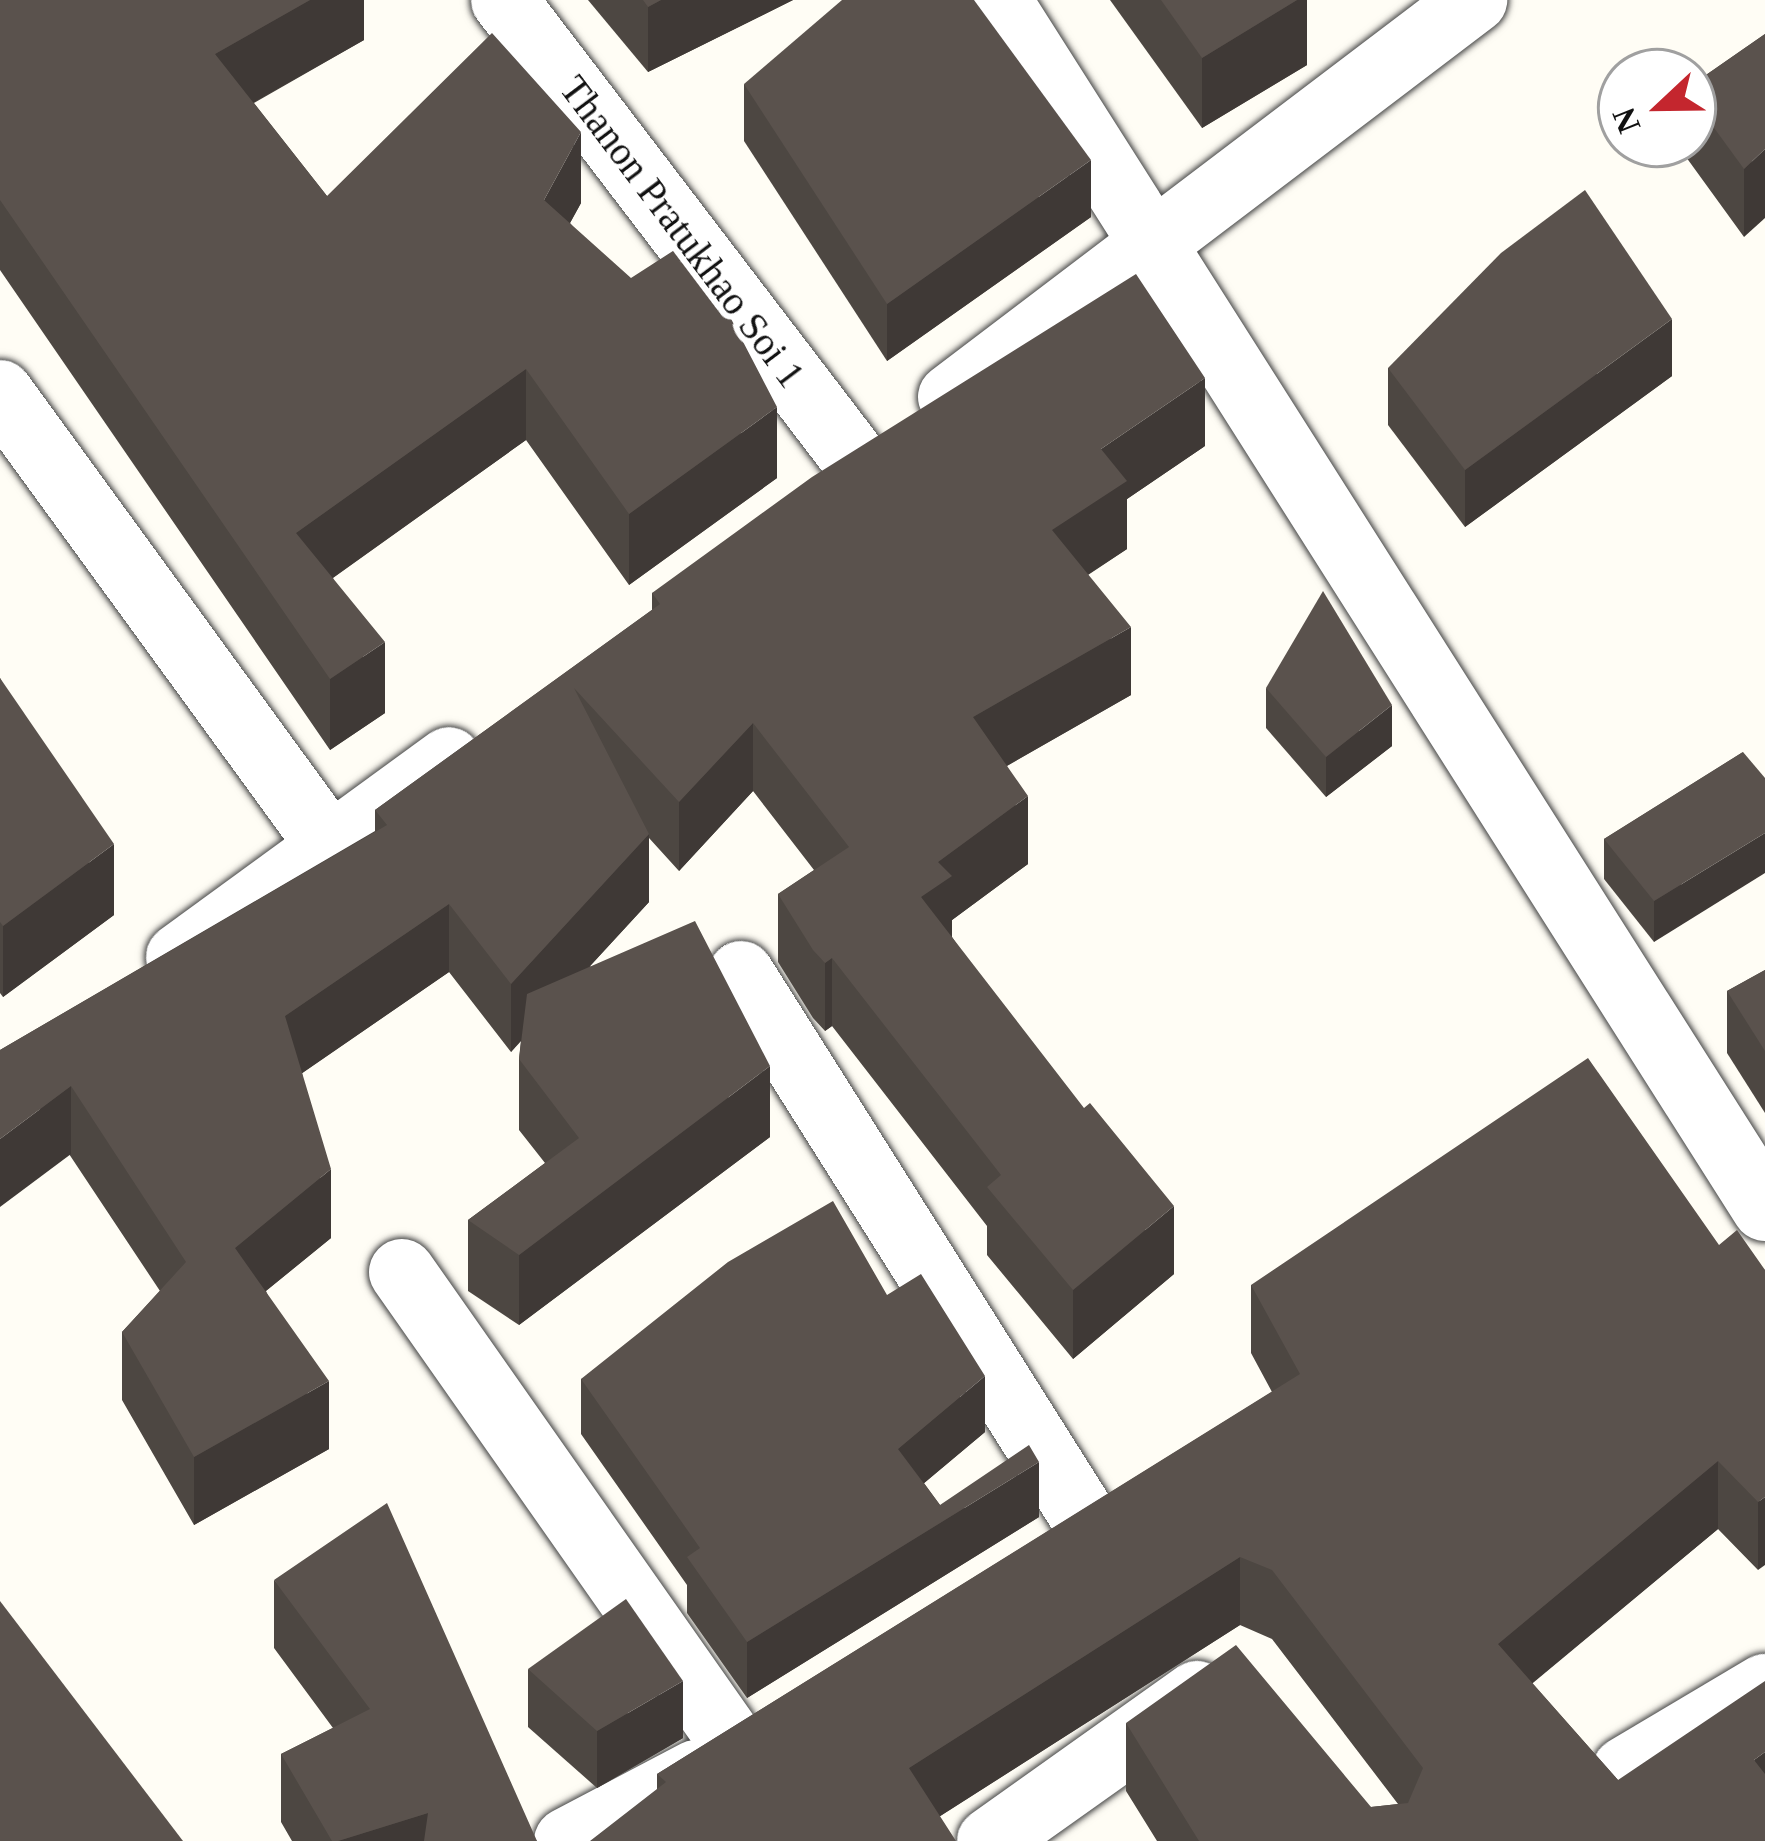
<!DOCTYPE html>
<style>
body{margin:0}
#map{position:relative;width:1765px;height:1841px;overflow:hidden;background:#fffdf5;font-family:"Times New Roman",serif}
div>[style]{position:absolute}
.roads{filter:drop-shadow(0 0 3px #444) drop-shadow(0 0 3px #444)}
.minor>*{height:66px;margin:-33px;padding:0 33px;transform-origin:33px;border-radius:33px;background:#fff}
.wall>*{inset:0;background:#4d4742}
.shaded-wall>*{inset:0;background:#3f3936}
.building>*{inset:0;background:#5a524d}
span{translate:-50% -50%;white-space:nowrap;text-align:center;line-height:1.15;-webkit-text-stroke:12px #fff;paint-order:stroke}
.street-label{font-size:39px;color:#111}
.north{position:absolute;left:1597px;top:48px;width:120px;height:120px;box-sizing:border-box;background:#fff;border:3px solid #a0a0a0;border-radius:50%;rotate:248deg;font-size:33px;font-weight:700;line-height:48px;text-align:center;color:#111}
.north::after{content:'';display:block;margin:auto;width:42px;height:54px;background:#c4262e;clip-path:polygon(50% 0,100% 100%,50% 72%,0 100%)}
</style>
<div id="map">
<div class="roads">
<div class="minor">
<div style="left:504px;top:0;width:585px;rotate:52.64deg"></div>
<div style="left:998px;top:0;width:1431px;rotate:57.59deg"></div>
<div style="left:0;top:393px;width:560px;rotate:53.93deg"></div>
<div style="left:951px;top:397px;width:657px;rotate:-37.2deg"></div>
<div style="left:179px;top:957px;width:334px;rotate:-36.1deg"></div>
<div style="left:741px;top:974px;width:656px;rotate:57.76deg"></div>
<div style="left:402px;top:1272px;width:581px;rotate:54.94deg"></div>
<div style="left:1625px;top:1770px;width:163px;rotate:-30.7deg"></div>
<div style="left:567px;top:1841px;width:146px;rotate:-27.8deg"></div>
<div style="left:990px;top:1841px;width:254px;rotate:-35.4deg"></div>
</div>
</div>
<div class="wall">
<div style="clip-path:polygon(0 0,364px 0,364px 40px,254px 103px,327px 196px,581px 203px,570px 223px,777px 478px,629px 585px,526px 440px,333px 578px,385px 713px,330px 750px,0 270px)"></div>
<div style="clip-path:polygon(588px 0,793px 0,648px 72px)"></div>
<div style="clip-path:polygon(1110px 0,1307px 0,1307px 65px,1202px 128px)"></div>
<div style="clip-path:polygon(1765px 34px,1744px 237px,1686px 157px,1686px 144px,1693px 144px,1693px 84px)"></div>
<div style="clip-path:polygon(744px 84px,1091px 217px,887px 361px,744px 141px)"></div>
<div style="clip-path:polygon(1388px 368px,1672px 376px,1465px 527px,1388px 425px)"></div>
<div style="clip-path:polygon(1205px 446px,1127px 499px,1127px 549px,1088px 575px,1131px 695px,1007px 766px,1028px 864px,952px 920px,952px 937px,1174px 1274px,1073px 1359px,987px 1255px,987px 1226px,832px 1026px,825px 1031px,813px 1018px,778px 962px,778px 894px,814px 870px,753px 791px,679px 871px,649px 838px,649px 902px,590px 966px,770px 1137px,519px 1325px,468px 1291px,468px 1220px,545px 1163px,519px 1130px,519px 1059px,521px 1040px,511px 1052px,449px 972px,302px 1073px,331px 1238px,266px 1291px,329px 1449px,194px 1525px,122px 1400px,122px 1332px,160px 1291px,0 1050px,375px 831px,375px 810px,652px 610px,652px 593px)"></div>
<div style="clip-path:polygon(0 678px,114px 915px,3px 997px,0 993px)"></div>
<div style="clip-path:polygon(1266px 688px,1392px 746px,1326px 797px,1266px 728px)"></div>
<div style="clip-path:polygon(1743px 752px,1654px 942px,1604px 879px,1604px 839px)"></div>
<div style="clip-path:polygon(1765px 970px,1765px 1113px,1727px 1053px,1727px 991px)"></div>
<div style="clip-path:polygon(1719px 1245px,1765px 1270px,1758px 1570px,1718px 1529px,1532px 1683px,1618px 1780px,1765px 1841px,1157px 1841px,1126px 1791px,1126px 1723px,1371px 1807px,1398px 1804px,1272px 1639px,1240px 1625px,940px 1816px,657px 1790px,657px 1774px,1272px 1392px,1251px 1353px,1251px 1285px)"></div>
<div style="clip-path:polygon(887px 1295px,985px 1432px,924px 1483px,940px 1505px,1039px 1517px,747px 1698px,687px 1613px,687px 1585px,581px 1434px,581px 1379px)"></div>
<div style="clip-path:polygon(274px 1580px,537px 1841px,292px 1841px,281px 1822px,281px 1754px,333px 1728px,274px 1648px)"></div>
<div style="clip-path:polygon(528px 1669px,683px 1738px,597px 1788px,528px 1727px)"></div>
</div>
<div class="shaded-wall">
<div style="clip-path:polygon(310px 0,364px 0,364px 40px,215px 124px,215px 54px)"></div>
<div style="clip-path:polygon(661px 0,793px 0,648px 72px,648px 7px)"></div>
<div style="clip-path:polygon(1297px 0,1307px 0,1307px 65px,1202px 128px,1202px 58px)"></div>
<div style="clip-path:polygon(581px 132px,581px 203px,544px 270px,544px 200px)"></div>
<div style="clip-path:polygon(1765px 149px,1765px 218px,1744px 237px,1744px 169px)"></div>
<div style="clip-path:polygon(1091px 160px,1091px 217px,887px 361px,887px 304px)"></div>
<div style="clip-path:polygon(1672px 319px,1672px 376px,1465px 527px,1465px 470px)"></div>
<div style="clip-path:polygon(526px 369px,526px 440px,296px 604px,296px 533px)"></div>
<div style="clip-path:polygon(1205px 378px,1205px 446px,1127px 499px,1127px 549px,1052px 598px,1052px 530px,1101px 449px)"></div>
<div style="clip-path:polygon(777px 407px,777px 478px,629px 585px,629px 514px)"></div>
<div style="clip-path:polygon(1131px 627px,1131px 695px,973px 785px,973px 717px)"></div>
<div style="clip-path:polygon(385px 642px,385px 713px,330px 750px,330px 679px)"></div>
<div style="clip-path:polygon(1392px 705px,1392px 746px,1326px 797px,1326px 757px)"></div>
<div style="clip-path:polygon(753px 723px,753px 791px,679px 871px,679px 802px)"></div>
<div style="clip-path:polygon(1028px 796px,1028px 864px,952px 920px,952px 944px,921px 897px,938px 862px)"></div>
<div style="clip-path:polygon(1765px 833px,1765px 873px,1654px 942px,1654px 901px)"></div>
<div style="clip-path:polygon(649px 834px,649px 902px,511px 1052px,511px 984px)"></div>
<div style="clip-path:polygon(114px 844px,114px 915px,3px 997px,3px 926px)"></div>
<div style="clip-path:polygon(449px 904px,449px 972px,285px 1085px,285px 1016px)"></div>
<div style="clip-path:polygon(832px 958px,832px 1026px,825px 1031px,825px 963px)"></div>
<div style="clip-path:polygon(770px 1066px,770px 1137px,519px 1325px,519px 1255px)"></div>
<div style="clip-path:polygon(71px 1086px,71px 1154px,0 1207px,0 1139px)"></div>
<div style="clip-path:polygon(331px 1169px,331px 1238px,235px 1316px,235px 1248px)"></div>
<div style="clip-path:polygon(1174px 1206px,1174px 1274px,1073px 1359px,1073px 1290px)"></div>
<div style="clip-path:polygon(985px 1376px,985px 1432px,898px 1505px,898px 1449px)"></div>
<div style="clip-path:polygon(329px 1381px,329px 1449px,194px 1525px,194px 1457px)"></div>
<div style="clip-path:polygon(1718px 1461px,1718px 1529px,1498px 1712px,1498px 1644px)"></div>
<div style="clip-path:polygon(1039px 1462px,1039px 1517px,747px 1698px,747px 1642px)"></div>
<div style="clip-path:polygon(1765px 1497px,1765px 1565px,1758px 1570px,1758px 1502px)"></div>
<div style="clip-path:polygon(1240px 1557px,1240px 1625px,909px 1836px,909px 1768px)"></div>
<div style="clip-path:polygon(683px 1681px,683px 1738px,597px 1788px,597px 1731px)"></div>
<div style="clip-path:polygon(1765px 1752px,1765px 1820px,1754px 1760px)"></div>
<div style="clip-path:polygon(428px 1813px,428px 1841px,338px 1841px)"></div>
</div>
<div class="building">
<div style="clip-path:polygon(0 0,310px 0,215px 54px,327px 196px,492px 33px,581px 132px,544px 200px,631px 278px,690px 240px,777px 407px,629px 514px,526px 369px,296px 533px,385px 642px,330px 679px,0 200px)"></div>
<div style="clip-path:polygon(643px 0,661px 0,648px 7px)"></div>
<div style="clip-path:polygon(842px 0,974px 0,1091px 160px,887px 304px,744px 84px)"></div>
<div style="clip-path:polygon(1161px 0,1297px 0,1202px 58px)"></div>
<div style="clip-path:polygon(1765px 34px,1765px 149px,1744px 169px,1693px 99px,1693px 84px)"></div>
<div style="clip-path:polygon(1585px 190px,1672px 319px,1465px 470px,1388px 368px,1501px 253px)"></div>
<div style="clip-path:polygon(1136px 274px,1205px 378px,1101px 449px,1127px 481px,1052px 530px,1131px 627px,973px 717px,1028px 796px,938px 862px,952px 876px,921px 897px,1084px 1108px,1090px 1103px,1174px 1206px,1073px 1290px,987px 1187px,1001px 1175px,832px 958px,825px 963px,813px 950px,778px 894px,849px 847px,753px 723px,679px 802px,574px 688px,649px 834px,511px 984px,449px 904px,285px 1016px,331px 1169px,235px 1248px,329px 1381px,194px 1457px,122px 1332px,186px 1262px,71px 1086px,0 1139px,0 1050px,387px 825px,375px 810px,660px 604px,652px 593px,812px 477px)"></div>
<div style="clip-path:polygon(1323px 591px,1392px 705px,1326px 757px,1266px 688px)"></div>
<div style="clip-path:polygon(0 678px,114px 844px,3px 926px,0 922px)"></div>
<div style="clip-path:polygon(1743px 752px,1765px 778px,1765px 833px,1654px 901px,1604px 839px)"></div>
<div style="clip-path:polygon(695px 921px,770px 1066px,519px 1255px,468px 1220px,579px 1138px,519px 1059px,527px 994px)"></div>
<div style="clip-path:polygon(1765px 970px,1765px 1051px,1727px 991px)"></div>
<div style="clip-path:polygon(1588px 1058px,1719px 1245px,1737px 1230px,1765px 1270px,1765px 1497px,1758px 1502px,1718px 1461px,1498px 1644px,1618px 1780px,1765px 1681px,1765px 1752px,1754px 1760px,1765px 1774px,1765px 1841px,1199px 1841px,1126px 1723px,1236px 1645px,1371px 1807px,1408px 1803px,1423px 1768px,1272px 1570px,1240px 1557px,909px 1768px,956px 1841px,590px 1841px,666px 1782px,657px 1774px,1300px 1374px,1251px 1285px)"></div>
<div style="clip-path:polygon(833px 1201px,887px 1295px,921px 1274px,985px 1376px,898px 1449px,940px 1505px,1029px 1445px,1039px 1462px,747px 1642px,687px 1557px,700px 1548px,581px 1379px,728px 1262px)"></div>
<div style="clip-path:polygon(387px 1503px,537px 1841px,424px 1841px,428px 1813px,338px 1841px,332px 1841px,281px 1754px,370px 1709px,274px 1580px)"></div>
<div style="clip-path:polygon(626px 1599px,683px 1681px,597px 1731px,528px 1669px)"></div>
<div style="clip-path:polygon(0 1601px,183px 1841px,0 1841px)"></div>
</div>
<div class="street-label">
<span style="left:682px;top:232px;rotate:53deg">Thanon Pratukhao Soi 1</span>
</div>
<div class="north">N</div>
</div>
